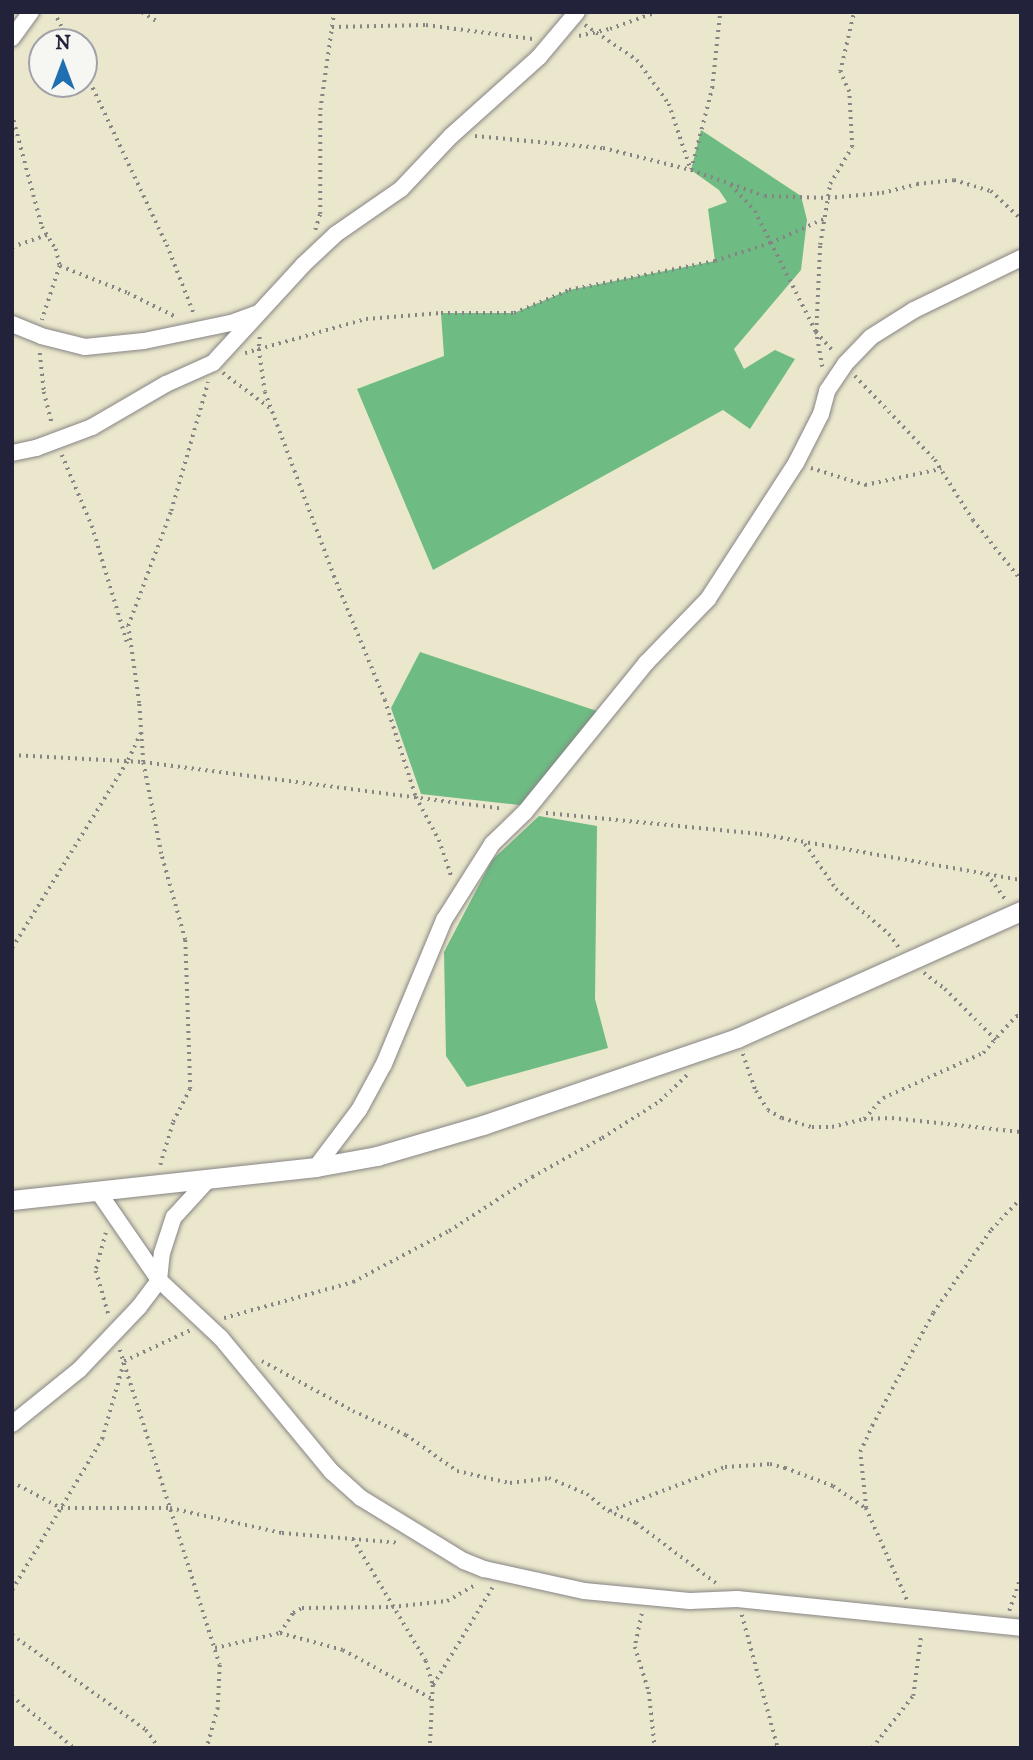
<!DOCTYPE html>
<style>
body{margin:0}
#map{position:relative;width:1033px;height:1760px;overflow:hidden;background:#ebe7cc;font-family:"IM FELL DW Pica",serif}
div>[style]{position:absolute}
.forest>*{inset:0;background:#6ebb83}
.path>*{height:3.5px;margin-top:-1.75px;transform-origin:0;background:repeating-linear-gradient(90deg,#868484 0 2px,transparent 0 7px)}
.roads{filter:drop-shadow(0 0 2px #868484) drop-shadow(0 0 2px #868484)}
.minor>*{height:16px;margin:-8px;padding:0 8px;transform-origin:8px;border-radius:8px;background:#fff}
.tertiary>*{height:19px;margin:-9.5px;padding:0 9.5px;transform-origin:9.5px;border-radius:9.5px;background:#fff}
span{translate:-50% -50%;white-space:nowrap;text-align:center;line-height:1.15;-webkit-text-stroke:6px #f6f6f2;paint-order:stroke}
.frame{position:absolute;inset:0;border:14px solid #22223b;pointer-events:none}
.north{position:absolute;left:28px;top:28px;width:70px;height:70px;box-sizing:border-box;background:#f6f6f2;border:2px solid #a1a1a9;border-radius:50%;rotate:0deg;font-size:19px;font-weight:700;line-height:28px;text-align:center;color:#22223b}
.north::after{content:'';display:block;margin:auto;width:24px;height:32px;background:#1f6fb2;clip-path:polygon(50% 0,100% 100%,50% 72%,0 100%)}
</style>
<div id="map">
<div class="forest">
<div style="clip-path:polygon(701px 130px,801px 196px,807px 220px,801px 270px,734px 349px,744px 369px,775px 350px,795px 359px,750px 429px,723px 410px,433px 570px,357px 389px,444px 356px,441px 313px,514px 313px,569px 290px,715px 261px,708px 209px,727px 202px,719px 190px,691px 170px)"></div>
<div style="clip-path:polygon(420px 652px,612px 716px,528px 806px,421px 794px,391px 708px)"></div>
<div style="clip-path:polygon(539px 816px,597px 826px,595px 999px,608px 1048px,467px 1087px,446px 1056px,444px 952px,492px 860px)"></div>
</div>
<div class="path">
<div style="left:54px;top:12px;width:34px;rotate:62deg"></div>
<div style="left:142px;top:12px;width:19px;rotate:32deg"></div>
<div style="left:585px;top:25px;width:63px;rotate:33.9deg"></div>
<div style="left:637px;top:60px;width:54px;rotate:54deg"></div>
<div style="left:669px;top:104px;width:70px;rotate:71.6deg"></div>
<div style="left:691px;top:170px;width:85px;rotate:-75.6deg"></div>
<div style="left:712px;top:88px;width:76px;rotate:-84deg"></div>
<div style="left:332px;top:27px;width:94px;rotate:-1.2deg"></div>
<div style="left:426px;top:25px;width:108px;rotate:7.5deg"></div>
<div style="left:579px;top:36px;width:32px;rotate:-13deg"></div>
<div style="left:610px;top:29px;width:50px;rotate:-19.9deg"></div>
<div style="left:84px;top:69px;width:195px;rotate:64.8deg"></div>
<div style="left:167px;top:245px;width:74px;rotate:68.6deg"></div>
<div style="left:12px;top:114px;width:117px;rotate:75.1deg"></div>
<div style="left:42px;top:227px;width:26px;rotate:58deg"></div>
<div style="left:56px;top:249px;width:17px;rotate:77deg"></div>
<div style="left:60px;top:266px;width:57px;rotate:108.4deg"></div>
<div style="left:475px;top:136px;width:129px;rotate:5.4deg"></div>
<div style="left:603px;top:148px;width:91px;rotate:14deg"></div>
<div style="left:691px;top:170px;width:78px;rotate:19.4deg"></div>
<div style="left:765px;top:196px;width:63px;rotate:1.8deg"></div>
<div style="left:828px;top:198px;width:54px;rotate:-5.3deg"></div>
<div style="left:882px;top:193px;width:36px;rotate:-14deg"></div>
<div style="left:917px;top:184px;width:37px;rotate:-6deg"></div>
<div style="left:954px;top:180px;width:39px;rotate:17deg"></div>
<div style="left:991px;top:191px;width:41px;rotate:43deg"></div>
<div style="left:731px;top:185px;width:35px;rotate:47deg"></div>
<div style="left:755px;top:211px;width:136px;rotate:63.2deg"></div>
<div style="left:816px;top:332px;width:87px;rotate:-87.4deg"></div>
<div style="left:820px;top:245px;width:62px;rotate:-80.7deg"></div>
<div style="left:830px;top:184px;width:43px;rotate:-59.3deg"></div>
<div style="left:852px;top:147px;width:55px;rotate:-93.1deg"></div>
<div style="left:849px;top:92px;width:22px;rotate:-114deg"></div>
<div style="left:840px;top:72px;width:62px;rotate:-76.9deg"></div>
<div style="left:315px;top:230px;width:17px;rotate:-73deg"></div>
<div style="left:320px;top:214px;width:104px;rotate:-90deg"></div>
<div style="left:320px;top:110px;width:99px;rotate:-81.9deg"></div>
<div style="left:12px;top:247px;width:37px;rotate:-19deg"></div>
<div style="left:60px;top:266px;width:73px;rotate:21.7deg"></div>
<div style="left:128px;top:293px;width:54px;rotate:26.6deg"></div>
<div style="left:260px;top:337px;width:12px;rotate:95deg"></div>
<div style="left:259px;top:349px;width:43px;rotate:82.1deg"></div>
<div style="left:265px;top:392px;width:197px;rotate:69.4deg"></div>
<div style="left:334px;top:576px;width:134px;rotate:67.6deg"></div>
<div style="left:385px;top:700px;width:102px;rotate:72.3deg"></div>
<div style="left:416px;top:797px;width:49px;rotate:61.9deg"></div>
<div style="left:439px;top:840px;width:40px;rotate:71.1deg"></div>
<div style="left:40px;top:353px;width:39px;rotate:84deg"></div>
<div style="left:44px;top:392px;width:33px;rotate:76deg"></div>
<div style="left:245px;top:353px;width:126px;rotate:-15.7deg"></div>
<div style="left:366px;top:319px;width:75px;rotate:-4.6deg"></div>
<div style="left:441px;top:313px;width:73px"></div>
<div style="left:514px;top:313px;width:60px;rotate:-22.7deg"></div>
<div style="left:569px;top:290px;width:149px;rotate:-11.2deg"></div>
<div style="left:715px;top:261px;width:58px;rotate:-18.1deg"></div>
<div style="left:770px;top:243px;width:59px;rotate:-24deg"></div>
<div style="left:822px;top:367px;width:36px;rotate:-100deg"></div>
<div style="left:816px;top:332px;width:27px;rotate:48deg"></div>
<div style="left:223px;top:373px;width:59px;rotate:36.7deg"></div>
<div style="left:855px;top:376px;width:116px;rotate:46.4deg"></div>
<div style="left:935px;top:460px;width:71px;rotate:57.7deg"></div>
<div style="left:973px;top:520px;width:77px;rotate:51.3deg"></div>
<div style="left:62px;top:455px;width:77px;rotate:67.1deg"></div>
<div style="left:92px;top:526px;width:121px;rotate:73.2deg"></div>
<div style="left:811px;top:468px;width:57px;rotate:17.5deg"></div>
<div style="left:865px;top:485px;width:78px;rotate:-11.9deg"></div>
<div style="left:12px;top:755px;width:131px;rotate:3.1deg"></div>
<div style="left:143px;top:762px;width:364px;rotate:7.4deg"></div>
<div style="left:546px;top:813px;width:215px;rotate:5.6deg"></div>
<div style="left:760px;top:834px;width:265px;rotate:10deg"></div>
<div style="left:805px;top:844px;width:55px;rotate:55.4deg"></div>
<div style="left:836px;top:889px;width:70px;rotate:40.3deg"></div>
<div style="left:889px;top:934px;width:17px;rotate:54deg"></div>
<div style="left:987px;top:874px;width:31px;rotate:54deg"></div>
<div style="left:12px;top:948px;width:221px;rotate:-58.3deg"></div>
<div style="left:128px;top:760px;width:29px;rotate:-65deg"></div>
<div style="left:924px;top:973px;width:26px;rotate:37deg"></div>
<div style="left:945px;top:989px;width:72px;rotate:45deg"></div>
<div style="left:743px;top:1054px;width:39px;rotate:71deg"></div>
<div style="left:756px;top:1091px;width:22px;rotate:58deg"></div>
<div style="left:768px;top:1110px;width:16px;rotate:30deg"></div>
<div style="left:782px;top:1118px;width:31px;rotate:17deg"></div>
<div style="left:812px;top:1127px;width:20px"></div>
<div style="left:832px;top:1127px;width:33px;rotate:-14deg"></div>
<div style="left:864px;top:1119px;width:28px;rotate:-2deg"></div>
<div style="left:892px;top:1118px;width:130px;rotate:6.2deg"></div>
<div style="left:864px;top:1119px;width:28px;rotate:-48deg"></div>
<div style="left:883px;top:1098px;width:110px;rotate:-24.2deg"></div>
<div style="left:983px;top:1053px;width:50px;rotate:-48.3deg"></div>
<div style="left:1016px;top:1016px;width:5px"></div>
<div style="left:160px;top:1165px;width:45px;rotate:-73.2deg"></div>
<div style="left:173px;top:1122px;width:37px;rotate:-63deg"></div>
<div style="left:190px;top:1089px;width:149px;rotate:-91.9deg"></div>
<div style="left:185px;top:940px;width:89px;rotate:-105.6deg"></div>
<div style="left:161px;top:854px;width:94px;rotate:-101.1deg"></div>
<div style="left:143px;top:762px;width:59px;rotate:-93.9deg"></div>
<div style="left:139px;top:703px;width:78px;rotate:-98.1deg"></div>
<div style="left:128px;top:626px;width:123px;rotate:-69.5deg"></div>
<div style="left:171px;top:511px;width:134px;rotate:-74deg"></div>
<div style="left:106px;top:1233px;width:39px;rotate:105deg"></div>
<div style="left:96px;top:1271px;width:47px;rotate:73.9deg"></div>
<div style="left:224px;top:1318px;width:134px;rotate:-15.6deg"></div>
<div style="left:353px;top:1282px;width:109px;rotate:-28deg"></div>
<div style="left:449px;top:1231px;width:99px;rotate:-33deg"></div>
<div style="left:532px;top:1177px;width:80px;rotate:-29.1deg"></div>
<div style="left:602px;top:1138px;width:69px;rotate:-32.5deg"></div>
<div style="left:660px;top:1101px;width:37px;rotate:-44deg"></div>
<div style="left:120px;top:1350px;width:330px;rotate:72.4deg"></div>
<div style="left:220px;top:1665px;width:43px;rotate:92.7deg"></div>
<div style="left:218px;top:1708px;width:41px;rotate:105.4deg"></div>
<div style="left:262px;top:1361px;width:104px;rotate:28.8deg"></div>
<div style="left:353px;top:1411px;width:58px;rotate:24.4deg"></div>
<div style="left:406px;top:1435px;width:62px;rotate:35.2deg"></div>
<div style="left:457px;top:1471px;width:54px;rotate:12.8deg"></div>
<div style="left:510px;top:1483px;width:39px;rotate:-7deg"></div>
<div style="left:549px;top:1478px;width:41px;rotate:22.8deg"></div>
<div style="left:587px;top:1494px;width:27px;rotate:39deg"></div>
<div style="left:608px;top:1511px;width:30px;rotate:23deg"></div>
<div style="left:636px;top:1523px;width:100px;rotate:36.9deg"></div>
<div style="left:12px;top:1482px;width:55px;rotate:28deg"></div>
<div style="left:61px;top:1508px;width:109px"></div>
<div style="left:170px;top:1508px;width:115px;rotate:12.6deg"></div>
<div style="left:282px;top:1533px;width:118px;rotate:4.8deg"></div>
<div style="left:866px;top:1508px;width:56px;rotate:-96.1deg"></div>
<div style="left:860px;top:1452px;width:29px;rotate:-65deg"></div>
<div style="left:872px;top:1426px;width:128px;rotate:-61.6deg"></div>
<div style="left:933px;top:1313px;width:101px;rotate:-55.1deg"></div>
<div style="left:991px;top:1230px;width:44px;rotate:-46.8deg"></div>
<div style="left:610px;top:1511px;width:123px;rotate:-20.9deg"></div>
<div style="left:725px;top:1467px;width:45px;rotate:-3.8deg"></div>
<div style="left:770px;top:1464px;width:16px;rotate:15deg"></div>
<div style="left:785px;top:1468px;width:51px;rotate:20.6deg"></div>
<div style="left:833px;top:1486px;width:40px;rotate:34deg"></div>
<div style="left:866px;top:1508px;width:103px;rotate:65.9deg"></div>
<div style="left:353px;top:1539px;width:142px;rotate:59.1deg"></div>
<div style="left:426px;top:1661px;width:25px;rotate:74deg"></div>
<div style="left:433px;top:1685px;width:63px;rotate:92.7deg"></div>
<div style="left:12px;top:1590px;width:176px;rotate:-59.2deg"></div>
<div style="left:102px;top:1439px;width:81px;rotate:-74.2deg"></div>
<div style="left:124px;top:1361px;width:74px;rotate:-24.8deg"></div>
<div style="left:1009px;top:1611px;width:37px;rotate:-71deg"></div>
<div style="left:642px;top:1614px;width:34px;rotate:102deg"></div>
<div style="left:635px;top:1647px;width:47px;rotate:72.7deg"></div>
<div style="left:649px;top:1692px;width:56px;rotate:83.9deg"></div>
<div style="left:742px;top:1615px;width:138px;rotate:74.9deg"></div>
<div style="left:280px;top:1633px;width:65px;rotate:15.1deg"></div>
<div style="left:343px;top:1650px;width:104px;rotate:28.8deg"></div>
<div style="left:12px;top:1635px;width:164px;rotate:35.3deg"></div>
<div style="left:146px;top:1730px;width:22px;rotate:54deg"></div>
<div style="left:215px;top:1648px;width:67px;rotate:-13deg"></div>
<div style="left:280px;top:1633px;width:24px;rotate:-57deg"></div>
<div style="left:293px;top:1613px;width:10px;rotate:-29deg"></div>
<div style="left:302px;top:1608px;width:90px;rotate:-0.6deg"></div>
<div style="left:392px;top:1607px;width:55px;rotate:-6.2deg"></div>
<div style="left:447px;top:1601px;width:34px;rotate:-30deg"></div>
<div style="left:433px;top:1685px;width:114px;rotate:-58.7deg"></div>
<div style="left:12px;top:1696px;width:81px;rotate:40deg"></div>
<div style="left:872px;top:1748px;width:66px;rotate:-51.7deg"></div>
<div style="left:913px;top:1696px;width:62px;rotate:-82.5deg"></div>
</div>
<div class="roads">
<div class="minor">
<div style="left:12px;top:38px;width:32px;rotate:-54deg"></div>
<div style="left:12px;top:324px;width:31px;rotate:22deg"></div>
<div style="left:41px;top:336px;width:45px;rotate:14deg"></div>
<div style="left:85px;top:347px;width:59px;rotate:-5.8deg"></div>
<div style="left:144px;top:341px;width:89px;rotate:-11.7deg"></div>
<div style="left:231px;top:323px;width:29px;rotate:-20deg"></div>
<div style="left:12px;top:453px;width:25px;rotate:-12deg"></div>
<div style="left:36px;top:448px;width:60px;rotate:-20.6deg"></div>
<div style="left:92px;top:427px;width:86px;rotate:-30.2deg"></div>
<div style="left:166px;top:384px;width:51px;rotate:-24.1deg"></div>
<div style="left:213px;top:363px;width:133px;rotate:-47.4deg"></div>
<div style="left:303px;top:265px;width:45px;rotate:-43.2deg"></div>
<div style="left:336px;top:234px;width:79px;rotate:-34.7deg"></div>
<div style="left:401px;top:189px;width:73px;rotate:-46.7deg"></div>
<div style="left:451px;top:136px;width:118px;rotate:-41.9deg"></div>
<div style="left:539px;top:57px;width:59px;rotate:-49.8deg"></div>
<div style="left:316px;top:1167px;width:71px;rotate:-53deg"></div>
<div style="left:359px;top:1110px;width:52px;rotate:-61.5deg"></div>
<div style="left:384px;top:1064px;width:156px;rotate:-67.4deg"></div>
<div style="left:444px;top:920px;width:90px;rotate:-57.7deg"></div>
<div style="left:492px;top:844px;width:46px;rotate:-44.1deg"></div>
<div style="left:525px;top:812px;width:192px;rotate:-50.9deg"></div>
<div style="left:646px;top:663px;width:89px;rotate:-45.9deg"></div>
<div style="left:708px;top:599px;width:162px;rotate:-57.1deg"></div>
<div style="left:796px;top:463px;width:55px;rotate:-63deg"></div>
<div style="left:821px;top:414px;width:24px;rotate:-75deg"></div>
<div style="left:827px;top:391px;width:32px;rotate:-56deg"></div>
<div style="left:845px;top:364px;width:37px;rotate:-46deg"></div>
<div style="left:871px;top:337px;width:51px;rotate:-32.1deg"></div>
<div style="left:914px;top:310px;width:119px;rotate:-25.9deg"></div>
<div style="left:97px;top:1190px;width:109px;rotate:55.4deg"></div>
<div style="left:159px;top:1280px;width:85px;rotate:43.1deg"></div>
<div style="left:221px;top:1338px;width:174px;rotate:50.4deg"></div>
<div style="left:332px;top:1472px;width:39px;rotate:42deg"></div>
<div style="left:361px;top:1498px;width:121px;rotate:31.5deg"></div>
<div style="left:464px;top:1561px;width:22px;rotate:22deg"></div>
<div style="left:484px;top:1569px;width:102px;rotate:12.4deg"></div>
<div style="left:584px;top:1591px;width:106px;rotate:5.4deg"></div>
<div style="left:690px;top:1601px;width:47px;rotate:-2.4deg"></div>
<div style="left:737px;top:1599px;width:285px;rotate:5.8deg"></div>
<div style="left:12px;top:1424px;width:86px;rotate:-38.9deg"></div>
<div style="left:79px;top:1370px;width:87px;rotate:-46.4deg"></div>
<div style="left:139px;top:1307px;width:34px;rotate:-53deg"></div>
<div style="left:159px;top:1280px;width:27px;rotate:-84deg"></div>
<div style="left:162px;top:1253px;width:38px;rotate:-72deg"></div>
<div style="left:174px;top:1217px;width:50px;rotate:-47.4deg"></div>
</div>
<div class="tertiary">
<div style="left:12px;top:1200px;width:306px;rotate:-6.2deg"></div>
<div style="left:316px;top:1167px;width:62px;rotate:-10.2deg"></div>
<div style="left:377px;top:1156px;width:110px;rotate:-16.3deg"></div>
<div style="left:483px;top:1125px;width:268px;rotate:-18.9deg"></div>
<div style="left:737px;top:1038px;width:311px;rotate:-24.1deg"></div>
</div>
</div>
<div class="frame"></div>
<div class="north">N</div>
</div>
